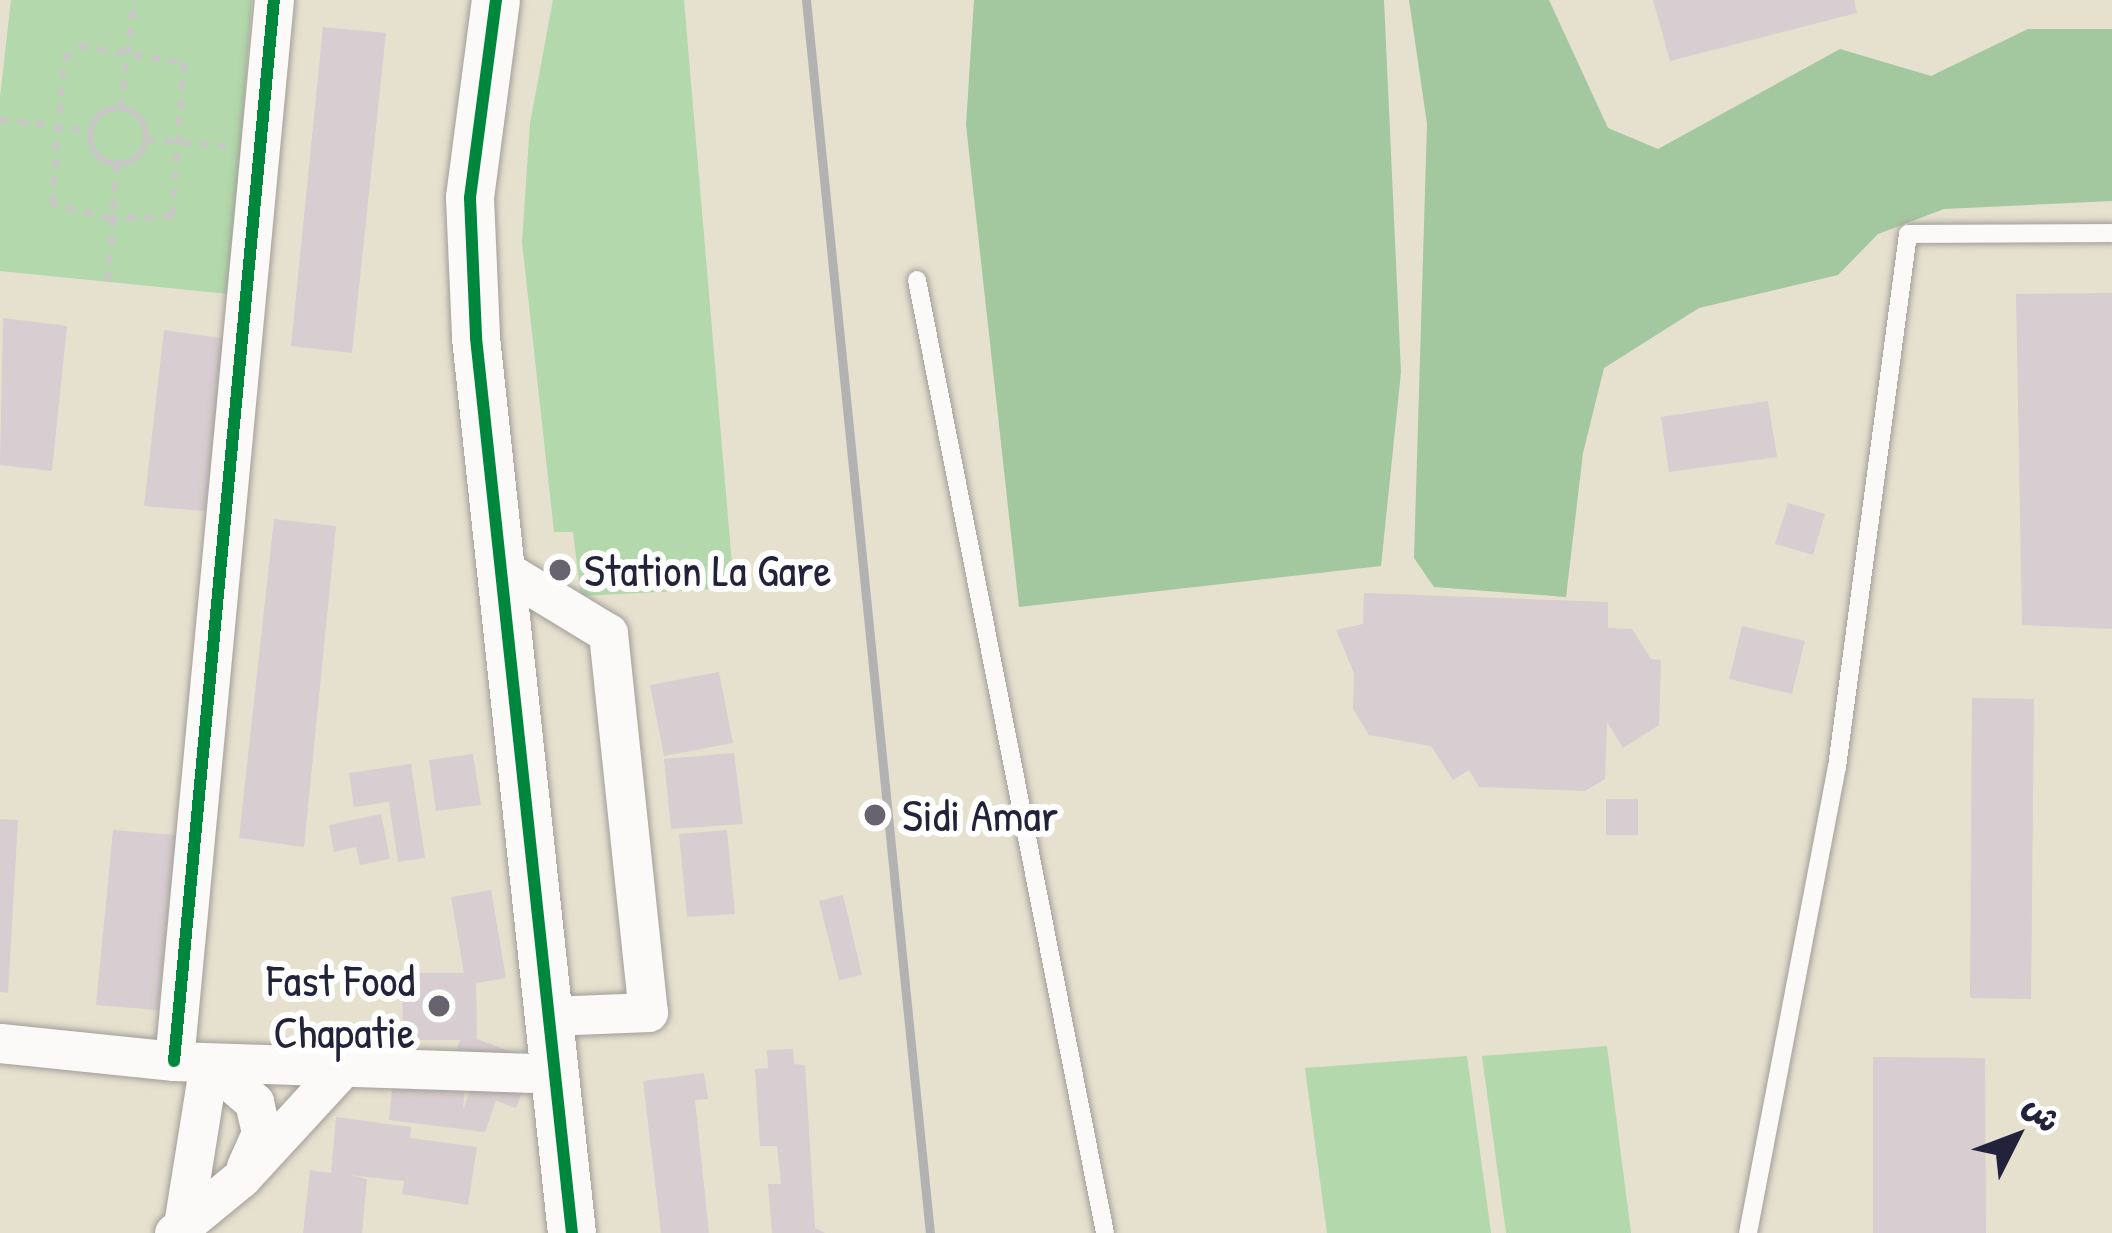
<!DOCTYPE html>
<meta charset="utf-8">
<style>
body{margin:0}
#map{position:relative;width:2112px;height:1233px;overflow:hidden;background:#e6e0cf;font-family:"Patrick Hand","Playpen Sans Arabic",sans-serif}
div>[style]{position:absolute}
.green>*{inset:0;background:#b2d8ab}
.forest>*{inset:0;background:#a3c79f}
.building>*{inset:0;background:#d8cdd0}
.path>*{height:6px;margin-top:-3px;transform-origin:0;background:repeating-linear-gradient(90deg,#c8c7c5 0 9px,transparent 0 18px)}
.path>.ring{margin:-3px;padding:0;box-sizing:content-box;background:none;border:6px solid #c8c7c5;border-radius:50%}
.roads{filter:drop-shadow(0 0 3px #a19e97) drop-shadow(0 0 3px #a19e97)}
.service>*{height:18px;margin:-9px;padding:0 9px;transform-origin:9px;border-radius:9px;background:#fbfaf8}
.minor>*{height:39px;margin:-19.5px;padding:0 19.5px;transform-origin:19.5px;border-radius:19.5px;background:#fbfaf8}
.tertiary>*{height:48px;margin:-24px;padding:0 24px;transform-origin:24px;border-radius:24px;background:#fbfaf8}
.rail>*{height:9px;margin:-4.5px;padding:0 4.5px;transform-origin:4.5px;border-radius:4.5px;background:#b3b2b3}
.cycleway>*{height:12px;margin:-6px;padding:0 6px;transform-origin:6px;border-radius:6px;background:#00873e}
.dots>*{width:33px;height:33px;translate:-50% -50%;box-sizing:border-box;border:6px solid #fff;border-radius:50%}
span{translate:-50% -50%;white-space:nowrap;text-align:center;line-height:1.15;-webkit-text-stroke:12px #fff;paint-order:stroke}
.poi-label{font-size:45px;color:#22223b}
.left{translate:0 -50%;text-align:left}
.right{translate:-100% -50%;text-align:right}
.north{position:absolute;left:1956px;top:1077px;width:120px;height:120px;-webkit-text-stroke:9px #fff;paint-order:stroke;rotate:48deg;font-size:33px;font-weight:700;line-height:48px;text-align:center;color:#22223b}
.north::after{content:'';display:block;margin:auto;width:42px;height:54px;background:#22223b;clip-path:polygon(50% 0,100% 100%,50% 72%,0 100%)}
</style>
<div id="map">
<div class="green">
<div style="clip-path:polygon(11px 0,252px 0,229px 294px,0 271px,0 98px)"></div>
<div style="clip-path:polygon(553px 0,684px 0,734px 588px,581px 596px,573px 532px,554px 532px,522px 242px,530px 123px)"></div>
<div style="clip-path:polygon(1607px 1046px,1631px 1233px,1506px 1233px,1482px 1056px)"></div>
<div style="clip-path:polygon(1467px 1056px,1491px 1233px,1327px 1233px,1305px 1068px)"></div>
</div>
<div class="forest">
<div style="clip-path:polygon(974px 0,1384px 0,1401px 372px,1381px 566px,1019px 607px,966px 125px)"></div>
<div style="clip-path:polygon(1409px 0,1549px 0,1608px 128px,1658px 149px,1840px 49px,1931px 76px,2028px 29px,2112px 29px,2112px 201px,1944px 209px,1878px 234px,1838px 275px,1699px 308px,1604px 368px,1583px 453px,1566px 597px,1434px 587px,1414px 558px,1427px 124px)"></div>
</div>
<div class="building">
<div style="clip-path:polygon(1653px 0,1854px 0,1857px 13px,1670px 61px)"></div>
<div style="clip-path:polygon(323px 27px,386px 33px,352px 353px,291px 346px)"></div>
<div style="clip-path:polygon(2112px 293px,2112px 629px,2022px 625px,2016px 294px)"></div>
<div style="clip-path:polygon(3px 318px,67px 326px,52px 471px,0 465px)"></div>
<div style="clip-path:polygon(164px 330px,226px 339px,205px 511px,144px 506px)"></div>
<div style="clip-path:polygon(1768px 401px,1777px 457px,1669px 472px,1661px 417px)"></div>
<div style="clip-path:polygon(1788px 503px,1825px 514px,1813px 555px,1775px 544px)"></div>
<div style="clip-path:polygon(274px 519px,336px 526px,304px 847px,239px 838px)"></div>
<div style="clip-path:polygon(1364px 593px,1608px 602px,1608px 628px,1632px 629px,1651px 659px,1661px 660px,1659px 725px,1623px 748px,1607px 722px,1605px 779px,1585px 791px,1479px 787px,1469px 770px,1453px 780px,1431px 746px,1369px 735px,1353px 709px,1354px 673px,1336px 630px,1363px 624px)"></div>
<div style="clip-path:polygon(1742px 626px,1805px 641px,1792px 694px,1729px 679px)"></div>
<div style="clip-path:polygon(719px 672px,733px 743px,664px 756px,650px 685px)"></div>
<div style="clip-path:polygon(1972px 698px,2034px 699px,2031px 999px,1970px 998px)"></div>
<div style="clip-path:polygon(734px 753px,743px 824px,671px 829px,664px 759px)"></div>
<div style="clip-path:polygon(473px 754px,481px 805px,436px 811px,429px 760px)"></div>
<div style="clip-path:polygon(411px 764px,425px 858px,398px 862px,389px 802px,354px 807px,349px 773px)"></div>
<div style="clip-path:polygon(1606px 799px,1638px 799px,1638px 835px,1606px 835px)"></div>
<div style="clip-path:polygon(381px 814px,390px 859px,360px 865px,356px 847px,334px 852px,329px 825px)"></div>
<div style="clip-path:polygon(0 819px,18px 820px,8px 993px,0 992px)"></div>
<div style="clip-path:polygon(113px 830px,176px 835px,158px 1010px,96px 1005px)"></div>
<div style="clip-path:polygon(727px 830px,735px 914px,687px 917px,679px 834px)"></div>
<div style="clip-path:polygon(evenodd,491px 890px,506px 978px,476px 983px,477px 1039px,534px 1060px,516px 1108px,496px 1101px,485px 1132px,389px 1120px,395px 1061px,452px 1062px,460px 1040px,403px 1040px,402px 973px,464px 973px,451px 897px,491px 890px,466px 1067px,477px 1071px,463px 1110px,466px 1067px)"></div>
<div style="clip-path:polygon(843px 895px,862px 975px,839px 980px,819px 901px)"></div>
<div style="clip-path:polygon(793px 1049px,794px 1064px,805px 1065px,815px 1228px,825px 1233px,772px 1233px,768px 1184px,781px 1184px,777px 1146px,760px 1146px,755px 1069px,768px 1068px,767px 1050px)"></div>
<div style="clip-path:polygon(1873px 1057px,1985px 1058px,1986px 1233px,1873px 1233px)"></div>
<div style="clip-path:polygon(704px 1073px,708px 1099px,695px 1100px,709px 1233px,661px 1233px,643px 1081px)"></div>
<div style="clip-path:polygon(336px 1117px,411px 1127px,410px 1138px,477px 1147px,468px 1205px,402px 1194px,404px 1181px,349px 1175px,367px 1179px,362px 1233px,303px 1233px,310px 1170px,331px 1173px)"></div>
</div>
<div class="path">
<div style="left:80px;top:46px;width:105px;rotate:9.3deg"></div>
<div style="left:184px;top:63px;width:154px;rotate:94.5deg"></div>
<div style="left:172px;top:217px;width:62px;rotate:179.1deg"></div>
<div style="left:110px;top:218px;width:60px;rotate:-166.4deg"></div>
<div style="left:52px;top:204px;width:146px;rotate:-85.3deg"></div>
<div style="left:64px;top:58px;width:20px;rotate:-37deg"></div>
<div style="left:121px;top:108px;width:109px;rotate:-83.1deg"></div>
<div class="ring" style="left:90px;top:108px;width:50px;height:50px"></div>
<div style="left:0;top:119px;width:91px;rotate:7.6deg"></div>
<div style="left:146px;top:140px;width:80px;rotate:4.3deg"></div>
<div style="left:108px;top:281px;width:116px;rotate:-85.6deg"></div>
</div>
<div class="roads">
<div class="service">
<div style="left:917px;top:280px;width:971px;rotate:78.84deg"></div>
<div style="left:1748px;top:1233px;width:474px;rotate:-79.2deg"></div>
<div style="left:1837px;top:767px;width:538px;rotate:-82.41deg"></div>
<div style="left:1908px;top:234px;width:204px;rotate:-0.3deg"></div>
</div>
<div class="minor">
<div style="left:501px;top:568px;width:125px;rotate:31.3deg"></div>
<div style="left:608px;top:633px;width:381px;rotate:84deg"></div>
<div style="left:648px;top:1012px;width:98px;rotate:177.7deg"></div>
<div style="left:0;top:1043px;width:175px;rotate:5.9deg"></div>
<div style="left:174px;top:1061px;width:382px;rotate:1.9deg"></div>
<div style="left:174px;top:1061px;width:1066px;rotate:-84.62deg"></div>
<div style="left:209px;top:1063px;width:60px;rotate:40.9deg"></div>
<div style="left:254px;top:1102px;width:32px;rotate:77deg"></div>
<div style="left:261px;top:1133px;width:37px;rotate:114deg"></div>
<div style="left:183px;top:1225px;width:164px;rotate:-80.9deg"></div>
<div style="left:174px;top:1233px;width:87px;rotate:-39.4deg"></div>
<div style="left:241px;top:1178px;width:149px;rotate:-47.4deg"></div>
</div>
<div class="tertiary">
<div style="left:496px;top:0;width:200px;rotate:97.5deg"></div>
<div style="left:470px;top:198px;width:140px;rotate:87.5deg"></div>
<div style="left:476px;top:338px;width:900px;rotate:83.88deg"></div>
</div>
</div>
<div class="rail">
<div style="left:806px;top:0;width:1239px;rotate:84.26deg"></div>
</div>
<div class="cycleway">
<div style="left:496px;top:0;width:200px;rotate:97.5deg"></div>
<div style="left:470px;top:198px;width:140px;rotate:87.5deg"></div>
<div style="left:476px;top:338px;width:900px;rotate:83.88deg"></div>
<div style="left:174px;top:1061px;width:1066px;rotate:-84.62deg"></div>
</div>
<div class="dots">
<div style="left:560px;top:570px;background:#67646f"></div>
<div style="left:875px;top:815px;background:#67646f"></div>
<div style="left:439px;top:1006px;background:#67646f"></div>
</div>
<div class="poi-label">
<span class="left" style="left:584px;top:570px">Station La Gare</span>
<span class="left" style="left:902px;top:815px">Sidi Amar</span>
<span class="right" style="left:415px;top:1006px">Fast Food<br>Chapatie</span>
</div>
<div class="north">ش</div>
</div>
